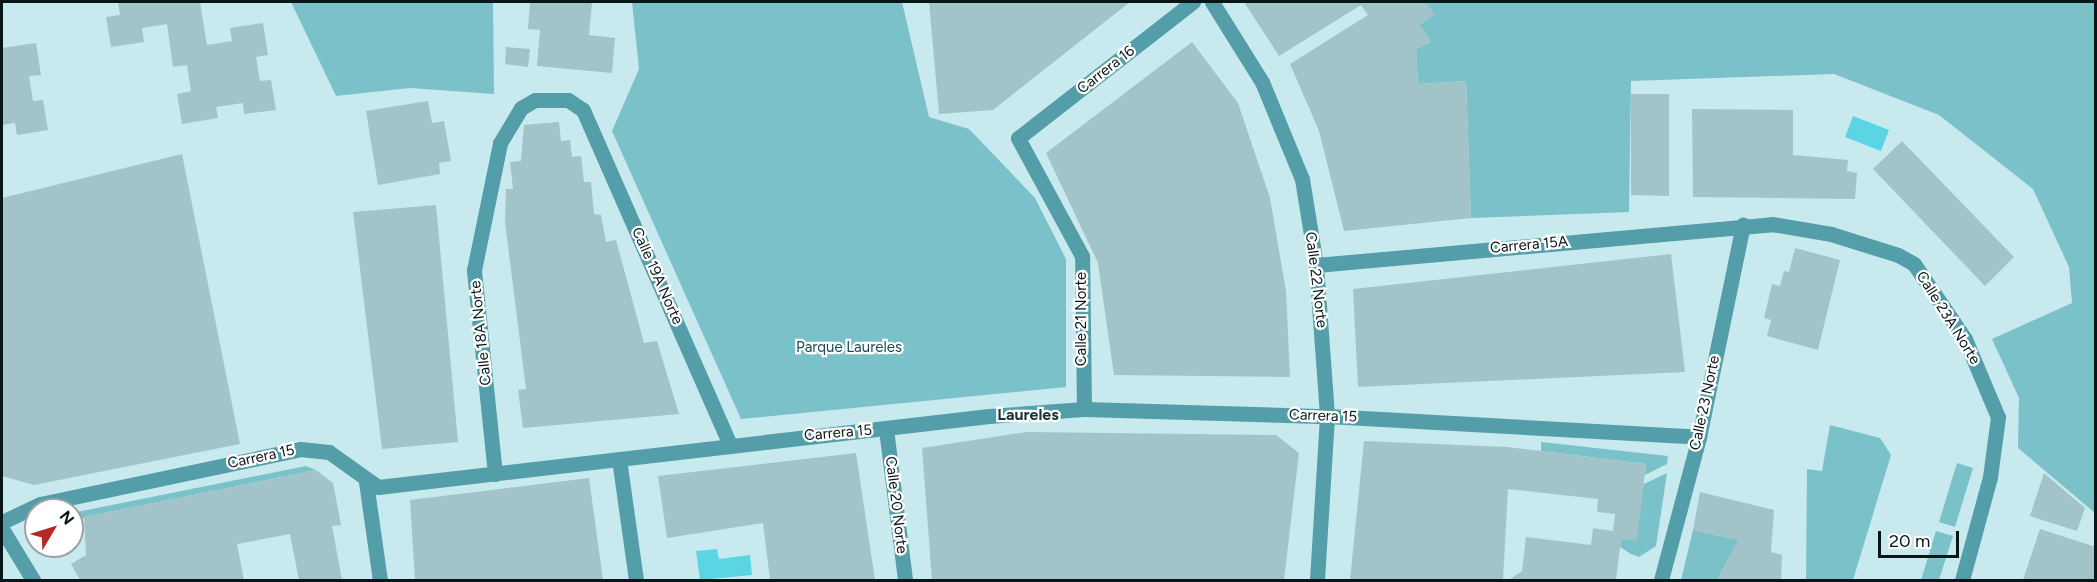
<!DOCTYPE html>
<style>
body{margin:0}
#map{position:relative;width:2097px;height:582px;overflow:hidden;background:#c8eaef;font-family:Figtree,sans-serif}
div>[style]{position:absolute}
.green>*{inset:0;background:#7ac1ca}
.water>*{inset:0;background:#5bd4e3}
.building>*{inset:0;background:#a2c3c8}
.minor>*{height:15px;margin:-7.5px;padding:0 7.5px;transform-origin:7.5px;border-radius:7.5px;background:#539ea8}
.tertiary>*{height:15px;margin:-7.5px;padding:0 7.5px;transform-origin:7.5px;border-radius:7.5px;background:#539ea8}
span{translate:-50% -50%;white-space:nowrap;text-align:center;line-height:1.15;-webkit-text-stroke:4.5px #fff;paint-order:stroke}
.street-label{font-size:15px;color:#091617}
.park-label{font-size:15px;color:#174c53}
.neighbourhood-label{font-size:16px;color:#173438;font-weight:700}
.frame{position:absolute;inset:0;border:3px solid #091617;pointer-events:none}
.north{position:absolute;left:24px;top:498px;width:60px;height:60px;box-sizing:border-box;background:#fff;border:2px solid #9da2a2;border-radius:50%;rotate:52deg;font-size:16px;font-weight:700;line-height:24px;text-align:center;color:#091617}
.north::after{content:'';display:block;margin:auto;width:21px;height:27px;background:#b62726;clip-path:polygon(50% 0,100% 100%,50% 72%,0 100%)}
.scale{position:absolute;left:1878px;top:531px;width:81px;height:27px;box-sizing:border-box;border:3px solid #091617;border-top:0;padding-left:8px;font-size:18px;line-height:21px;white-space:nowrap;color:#091617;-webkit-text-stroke:4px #fff;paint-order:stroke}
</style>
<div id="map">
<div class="green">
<div style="clip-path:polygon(291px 2px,493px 2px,494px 94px,410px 88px,336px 96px)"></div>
<div style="clip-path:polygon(632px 2px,902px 2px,929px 117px,969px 129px,996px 157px,1035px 198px,1066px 259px,1066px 387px,741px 419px,612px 131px,639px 69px)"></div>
<div style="clip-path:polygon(1425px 2px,2095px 2px,2095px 513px,2018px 448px,2019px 398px,1992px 339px,2072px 303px,2069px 267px,2033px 189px,1939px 115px,1834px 74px,1631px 81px,1629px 212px,1471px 218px,1466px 81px,1418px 84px,1416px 49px,1431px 42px,1419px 25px,1434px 14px)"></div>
<div style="clip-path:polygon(1830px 425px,1880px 438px,1891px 455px,1853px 580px,1806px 580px,1807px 469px,1822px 471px)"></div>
<div style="clip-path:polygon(1541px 442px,1668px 456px,1667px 464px,1645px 475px,1646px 464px,1541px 451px)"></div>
<div style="clip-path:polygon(1957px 463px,1973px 468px,1955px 527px,1939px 522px)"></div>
<div style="clip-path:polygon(306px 466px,316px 470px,84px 517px,72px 540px,72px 513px)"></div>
<div style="clip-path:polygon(1667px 473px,1656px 546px,1639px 557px,1631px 554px,1620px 547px,1621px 539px,1644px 484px)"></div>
<div style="clip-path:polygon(1693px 530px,1739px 540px,1717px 580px,1681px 580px)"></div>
<div style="clip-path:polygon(1936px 531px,1953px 536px,1939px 580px,1921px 580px)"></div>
</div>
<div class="water">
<div style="clip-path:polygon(1853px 116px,1889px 130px,1881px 151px,1845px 137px)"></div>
<div style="clip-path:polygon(717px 549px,719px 559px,750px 555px,752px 575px,700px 580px,696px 551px)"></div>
</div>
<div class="building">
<div style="clip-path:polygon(118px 2px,200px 2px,207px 45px,232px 41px,230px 28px,263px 23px,268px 55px,256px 57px,260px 81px,271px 80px,276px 110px,244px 114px,243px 103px,216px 107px,218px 118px,182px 124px,177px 94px,191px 91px,187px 65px,173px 67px,167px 24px,142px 28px,144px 42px,111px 47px,106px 17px,120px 15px)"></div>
<div style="clip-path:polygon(530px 2px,592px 2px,589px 35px,615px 38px,612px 73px,537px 66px,540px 30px,528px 29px)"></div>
<div style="clip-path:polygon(929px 2px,1130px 2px,993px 110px,939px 114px)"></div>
<div style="clip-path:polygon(1244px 2px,1425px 2px,1434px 14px,1419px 25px,1431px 42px,1416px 49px,1418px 84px,1466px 81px,1471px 218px,1344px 231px,1319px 131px,1290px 64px,1368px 15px,1361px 5px,1279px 56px)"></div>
<div style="clip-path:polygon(1192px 42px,1238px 103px,1270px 198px,1286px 291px,1290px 377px,1114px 375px,1098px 263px,1046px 153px)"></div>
<div style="clip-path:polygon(36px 43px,41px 75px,29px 76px,33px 101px,43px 100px,48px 130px,17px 135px,15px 123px,2px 125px,2px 48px)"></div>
<div style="clip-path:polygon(506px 47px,530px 49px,528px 67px,505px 64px)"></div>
<div style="clip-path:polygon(1631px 94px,1669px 94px,1669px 196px,1631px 195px)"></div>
<div style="clip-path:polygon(428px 101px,432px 123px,444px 121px,451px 161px,439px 163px,440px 174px,378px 185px,366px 111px)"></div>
<div style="clip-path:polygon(1692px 109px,1793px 110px,1793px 155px,1848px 160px,1847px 171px,1857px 173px,1855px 199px,1693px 197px)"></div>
<div style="clip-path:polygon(559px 122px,561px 141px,570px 140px,572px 157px,581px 156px,584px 182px,591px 182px,594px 214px,601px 215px,606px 242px,616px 240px,644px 343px,657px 341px,679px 414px,523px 428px,518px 390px,526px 389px,505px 222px,506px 189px,513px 189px,510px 162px,521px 161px,524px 125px)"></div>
<div style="clip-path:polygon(1902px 141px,2014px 257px,1985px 286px,1873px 169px)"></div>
<div style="clip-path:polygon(182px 154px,240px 444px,34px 485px,2px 476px,2px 198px)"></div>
<div style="clip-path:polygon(436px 205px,458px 442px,382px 449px,353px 212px)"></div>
<div style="clip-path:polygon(1795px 248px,1840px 260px,1818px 350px,1767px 336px,1771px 320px,1764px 318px,1772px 284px,1780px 286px,1784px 271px,1789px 272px)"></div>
<div style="clip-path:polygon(1671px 254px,1685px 372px,1358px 387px,1353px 289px)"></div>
<div style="clip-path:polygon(1027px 432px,1276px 435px,1299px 453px,1284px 580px,932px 580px,922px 448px)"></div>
<div style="clip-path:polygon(1364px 441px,1507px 447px,1646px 464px,1637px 541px,1621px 539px,1616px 580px,1509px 580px,1522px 571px,1526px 537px,1591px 545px,1593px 528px,1613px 531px,1615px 514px,1597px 512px,1598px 499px,1508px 489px,1503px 580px,1350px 580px)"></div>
<div style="clip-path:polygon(856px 453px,875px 580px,770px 580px,763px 523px,667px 538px,658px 476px)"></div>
<div style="clip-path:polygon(316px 470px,333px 483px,341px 525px,332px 526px,342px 580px,299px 580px,290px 534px,237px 544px,244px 580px,80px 580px,71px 564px,86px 555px,84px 517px)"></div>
<div style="clip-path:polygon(2044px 473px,2085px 508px,2077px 531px,2030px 516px)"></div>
<div style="clip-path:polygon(589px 478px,603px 580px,415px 580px,410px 500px)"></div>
<div style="clip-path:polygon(1700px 492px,1774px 510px,1771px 552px,1782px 555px,1781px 580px,1717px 580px,1739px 540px,1693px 530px)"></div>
<div style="clip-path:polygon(2040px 529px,2096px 547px,2096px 580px,2023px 580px)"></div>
</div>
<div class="minor">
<div style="left:1212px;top:2px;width:94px;rotate:58deg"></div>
<div style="left:1262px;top:82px;width:105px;rotate:67.6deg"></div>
<div style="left:1302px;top:179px;width:87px;rotate:80.8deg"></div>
<div style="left:1316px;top:265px;width:151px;rotate:85.8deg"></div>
<div style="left:1327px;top:416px;width:373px;rotate:3.2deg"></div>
<div style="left:1316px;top:265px;width:458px;rotate:-5.1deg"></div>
<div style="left:1772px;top:224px;width:60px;rotate:9.6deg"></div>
<div style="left:1831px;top:234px;width:70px;rotate:17.4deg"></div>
<div style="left:1898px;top:255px;width:18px;rotate:29deg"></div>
<div style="left:1914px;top:264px;width:91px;rotate:55.8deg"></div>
<div style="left:1965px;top:339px;width:85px;rotate:67.1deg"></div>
<div style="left:1998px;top:417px;width:61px;rotate:97.6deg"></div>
<div style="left:1990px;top:477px;width:107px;rotate:105.2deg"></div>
<div style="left:1084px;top:409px;width:153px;rotate:-90.7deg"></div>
<div style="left:1082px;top:256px;width:134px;rotate:-118.5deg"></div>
<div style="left:1018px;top:138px;width:222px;rotate:-37.9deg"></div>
<div style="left:886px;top:429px;width:152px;rotate:82.8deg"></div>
<div style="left:619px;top:459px;width:122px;rotate:82deg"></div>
<div style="left:495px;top:474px;width:205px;rotate:-95.9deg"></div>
<div style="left:474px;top:270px;width:130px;rotate:-78.4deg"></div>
<div style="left:500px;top:143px;width:41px;rotate:-59deg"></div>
<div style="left:521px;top:108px;width:16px;rotate:-30deg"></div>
<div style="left:535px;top:100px;width:33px"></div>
<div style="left:568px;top:100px;width:18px;rotate:34deg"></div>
<div style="left:583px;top:110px;width:364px;rotate:66.3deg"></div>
<div style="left:366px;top:482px;width:99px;rotate:81.9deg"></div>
<div style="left:1661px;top:580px;width:148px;rotate:-75.1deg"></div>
<div style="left:1699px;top:437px;width:217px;rotate:-78.3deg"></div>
</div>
<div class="tertiary">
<div style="left:2px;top:522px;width:42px;rotate:-25.3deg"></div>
<div style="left:40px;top:504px;width:266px;rotate:-11.9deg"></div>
<div style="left:300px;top:449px;width:29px;rotate:6deg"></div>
<div style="left:329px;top:452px;width:60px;rotate:35.5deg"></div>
<div style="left:378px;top:487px;width:615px;rotate:-6.63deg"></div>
<div style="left:989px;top:416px;width:95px;rotate:-4.2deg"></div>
<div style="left:1084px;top:409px;width:243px;rotate:1.7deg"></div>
<div style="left:1327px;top:416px;width:164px;rotate:93.5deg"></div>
<div style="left:2px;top:529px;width:60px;rotate:58.7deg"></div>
</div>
<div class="street-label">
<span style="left:1106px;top:70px;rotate:-38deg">Carrera 16</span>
<span style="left:1529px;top:245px;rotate:-5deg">Carrera 15A</span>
<span style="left:657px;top:276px;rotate:66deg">Calle 19A Norte</span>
<span style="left:1316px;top:280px;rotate:83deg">Calle 22 Norte</span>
<span style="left:1948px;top:318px;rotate:58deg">Calle 23A Norte</span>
<span style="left:1082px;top:319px;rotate:-90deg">Calle 21 Norte</span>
<span style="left:481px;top:333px;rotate:-96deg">Calle 18A Norte</span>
<span style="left:1705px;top:403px;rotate:-78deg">Calle 23 Norte</span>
<span style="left:1323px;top:416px;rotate:2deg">Carrera 15</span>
<span style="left:838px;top:433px;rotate:-5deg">Carrera 15</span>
<span style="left:261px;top:457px;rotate:-12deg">Carrera 15</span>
<span style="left:896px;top:505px;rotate:83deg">Calle 20 Norte</span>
</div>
<div class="park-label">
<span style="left:849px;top:348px">Parque Laureles</span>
</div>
<div class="neighbourhood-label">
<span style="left:1028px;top:415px">Laureles</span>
</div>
<div class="frame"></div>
<div class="north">N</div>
<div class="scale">20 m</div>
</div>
